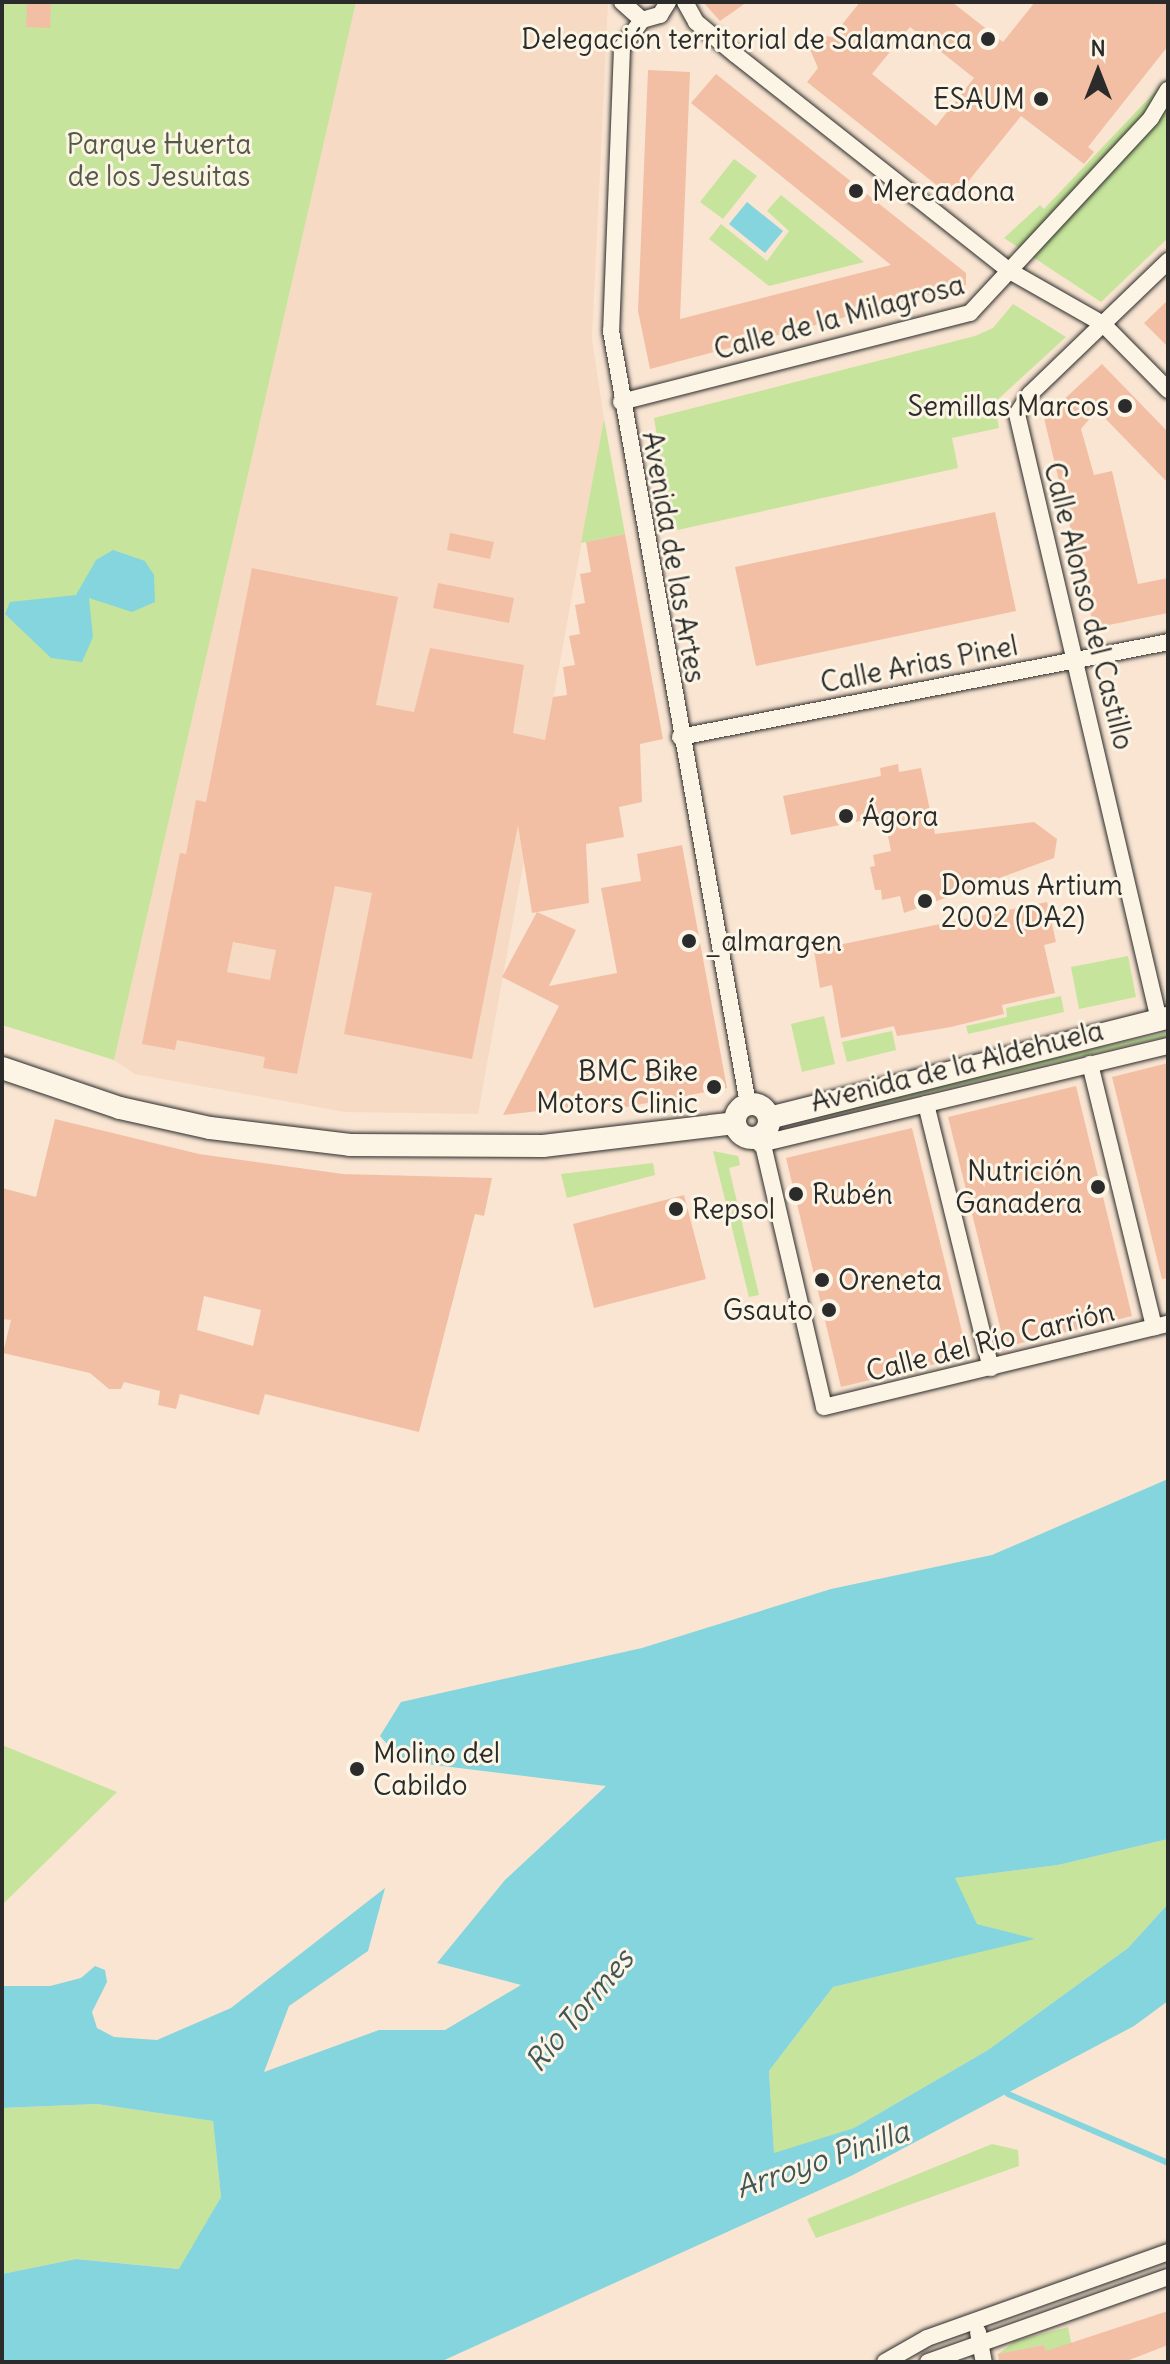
<!DOCTYPE html>
<meta charset="utf-8">
<style>
body{margin:0}
#map{position:relative;width:1170px;height:2364px;overflow:hidden;background:#f9e5d2;font-family:Delius,sans-serif}
div>[style]{position:absolute}
.built>*{inset:0;background:#f7dac4}
.green>*{inset:0;background:#c6e49b}
.water>*{inset:0;background:#84d5de}
.stream>*{height:6px;margin:-3px;padding:0 3px;transform-origin:3px;border-radius:3px;background:#84d5de}
.building>*{inset:0;background:#f2bfa4}
.roads{filter:drop-shadow(0 0 2px #2b2b2b) drop-shadow(0 0 2px #2b2b2b)}
.street>*{height:16px;margin:-8px;padding:0 8px;transform-origin:8px;border-radius:8px;background:#fcf5e5}
.secondary>*{height:22px;margin:-11px;padding:0 11px;transform-origin:11px;border-radius:11px;background:#fcf5e5}
.secondary>.ring{margin:-11px;padding:0;box-sizing:content-box;background:none;border:22px solid #fcf5e5;border-radius:50%}
.dots>*{width:22px;height:22px;translate:-50% -50%;box-sizing:border-box;border:4px solid #fcf5e5;border-radius:50%}
span{translate:-50% -50%;white-space:nowrap;text-align:center;line-height:1.15;-webkit-text-stroke:6px #fcf5e5;paint-order:stroke}
.poi-label{font-size:28px;color:#2b2b2b}
.right{translate:-100% -50%;text-align:right}
.left{translate:0 -50%;text-align:left}
.park-label{font-size:28px;color:#525947}
.street-label{font-size:28px;color:#2b2b2b}
.water-label{font-size:30px;color:#415658;font-style:italic}
.frame{position:absolute;inset:0;border:4px solid #2b2b2b;pointer-events:none}
.north{position:absolute;left:1058px;top:32px;width:80px;height:80px;-webkit-text-stroke:6px #fcf5e5;paint-order:stroke;rotate:0deg;font-size:22px;font-weight:700;line-height:32px;text-align:center;color:#2b2b2b}
.north::after{content:'';display:block;margin:auto;width:28px;height:36px;background:#2b2b2b;clip-path:polygon(50% 0,100% 100%,50% 72%,0 100%)}
</style>
<div id="map">
<div class="built">
<div style="clip-path:polygon(356px 2px,608px 2px,592px 339px,604px 419px,478px 1114px,345px 1112px,135px 1074px,114px 1060px)"></div>
</div>
<div class="green">
<div style="clip-path:polygon(2px 2px,356px 2px,114px 1060px,2px 1025px)"></div>
<div style="clip-path:polygon(1168px 78px,1168px 238px,1101px 302px,1004px 238px,1040px 205px,1044px 209px)"></div>
<div style="clip-path:polygon(734px 159px,757px 176px,723px 219px,700px 202px)"></div>
<div style="clip-path:polygon(781px 195px,864px 262px,769px 286px,709px 239px,721px 224px,767px 261px,789px 231px,767px 211px)"></div>
<div style="clip-path:polygon(1013px 304px,1066px 337px,994px 403px,999px 428px,952px 438px,958px 468px,673px 531px,654px 418px,975px 336px,993px 328px)"></div>
<div style="clip-path:polygon(604px 419px,625px 534px,581px 543px)"></div>
<div style="clip-path:polygon(1128px 956px,1136px 997px,1079px 1009px,1071px 967px)"></div>
<div style="clip-path:polygon(1061px 996px,1064px 1012px,968px 1034px,966px 1026px,1007px 1017px,1006px 1008px)"></div>
<div style="clip-path:polygon(824px 1016px,835px 1064px,802px 1072px,791px 1024px)"></div>
<div style="clip-path:polygon(892px 1031px,896px 1050px,847px 1062px,842px 1042px)"></div>
<div style="clip-path:polygon(1168px 1032px,1168px 1036px,819px 1118px,823px 1112px)"></div>
<div style="clip-path:polygon(713px 1151px,738px 1156px,740px 1165px,729px 1168px,759px 1295px,749px 1297px)"></div>
<div style="clip-path:polygon(653px 1163px,655px 1175px,567px 1198px,561px 1174px)"></div>
<div style="clip-path:polygon(2px 1745px,117px 1792px,2px 1905px)"></div>
<div style="clip-path:polygon(1168px 1839px,1168px 1904px,1128px 1948px,988px 2050px,854px 2128px,774px 2154px,769px 2071px,833px 1987px,1033px 1939px,977px 1924px,954px 1878px,1058px 1865px)"></div>
<div style="clip-path:polygon(97px 2104px,213px 2121px,221px 2197px,180px 2269px,76px 2259px,2px 2274px,2px 2108px)"></div>
<div style="clip-path:polygon(992px 2144px,1018px 2150px,1019px 2166px,816px 2238px,807px 2219px)"></div>
<div style="clip-path:polygon(1068px 2327px,1075px 2362px,1048px 2362px,1044px 2345px,997px 2355px,1015px 2341px)"></div>
</div>
<div class="water">
<div style="clip-path:polygon(747px 202px,783px 231px,765px 253px,729px 224px)"></div>
<div style="clip-path:polygon(113px 550px,145px 561px,154px 575px,155px 602px,132px 612px,89px 598px,93px 637px,82px 662px,51px 658px,5px 614px,10px 602px,76px 595px,96px 560px)"></div>
<div style="clip-path:polygon(1168px 1479px,1168px 1839px,1058px 1865px,955px 1878px,977px 1924px,1035px 1939px,833px 1987px,769px 2071px,774px 2153px,854px 2128px,988px 2050px,1128px 1948px,1168px 1904px,1168px 2001px,1134px 2026px,853px 2175px,440px 2362px,2px 2362px,2px 2274px,76px 2259px,179px 2269px,221px 2197px,213px 2121px,97px 2104px,2px 2108px,2px 1986px,50px 1986px,81px 1978px,95px 1966px,105px 1970px,107px 1982px,92px 2012px,97px 2028px,114px 2037px,157px 2040px,231px 2008px,385px 1888px,368px 1951px,289px 2006px,264px 2072px,379px 2030px,445px 2030px,521px 1985px,437px 1963px,505px 1880px,606px 1786px,402px 1761px,380px 1736px,401px 1702px,642px 1648px,831px 1589px,992px 1555px)"></div>
</div>
<div class="stream">
<div style="left:1008px;top:2094px;width:174px;rotate:23.3deg"></div>
</div>
<div class="building">
<div style="clip-path:polygon(27px 2px,51px 2px,50px 28px,26px 27px)"></div>
<div style="clip-path:polygon(703px 2px,747px 2px,720px 21px)"></div>
<div style="clip-path:polygon(evenodd,860px 2px,952px 2px,1003px 42px,1035px 2px,1168px 2px,1168px 46px,1088px 147px,1094px 152px,1084px 164px,1021px 116px,954px 199px,807px 82px,818px 68px,803px 33px,832px 37px,860px 2px,910px 27px,974px 78px,936px 126px,872px 74px,910px 27px)"></div>
<div style="clip-path:polygon(648px 70px,690px 72px,680px 319px,891px 265px,691px 103px,716px 74px,966px 273px,966px 285px,650px 369px,638px 311px)"></div>
<div style="clip-path:polygon(1168px 300px,1168px 347px,1144px 323px)"></div>
<div style="clip-path:polygon(1102px 364px,1168px 432px,1168px 483px,1097px 410px,1081px 429px,1094px 475px,1112px 471px,1138px 584px,1168px 578px,1168px 613px,1094px 628px,1044px 418px)"></div>
<div style="clip-path:polygon(995px 512px,1016px 611px,756px 666px,735px 567px)"></div>
<div style="clip-path:polygon(450px 533px,494px 542px,490px 559px,447px 550px)"></div>
<div style="clip-path:polygon(evenodd,625px 534px,663px 739px,640px 744px,642px 802px,619px 807px,624px 837px,586px 844px,589px 903px,532px 913px,518px 825px,472px 1059px,344px 1034px,372px 893px,335px 886px,297px 1074px,263px 1068px,265px 1057px,177px 1040px,175px 1050px,142px 1044px,180px 853px,186px 854px,196px 800px,206px 802px,252px 568px,398px 597px,376px 705px,414px 712px,430px 648px,524px 665px,513px 733px,545px 740px,553px 697px,567px 695px,563px 667px,575px 665px,569px 636px,580px 634px,575px 605px,585px 603px,580px 574px,591px 572px,586px 542px,625px 534px,233px 942px,276px 950px,270px 980px,227px 972px,233px 942px)"></div>
<div style="clip-path:polygon(438px 583px,514px 598px,509px 623px,433px 608px)"></div>
<div style="clip-path:polygon(898px 764px,899px 772px,921px 768px,935px 834px,1034px 822px,1057px 839px,1054px 858px,904px 913px,900px 896px,882px 900px,881px 890px,875px 890px,870px 867px,875px 866px,873px 855px,891px 851px,884px 816px,791px 835px,783px 796px,881px 776px,880px 768px)"></div>
<div style="clip-path:polygon(682px 845px,727px 1088px,610px 1110px,609px 1103px,503px 1115px,559px 1006px,502px 977px,537px 912px,576px 930px,549px 986px,617px 973px,601px 888px,641px 881px,637px 854px)"></div>
<div style="clip-path:polygon(1047px 902px,1056px 942px,1044px 945px,1055px 993px,1002px 1005px,1004px 1014px,951px 1027px,897px 1036px,894px 1026px,841px 1038px,832px 985px,820px 988px,814px 950px)"></div>
<div style="clip-path:polygon(1168px 1063px,1168px 1278px,1162px 1279px,1112px 1077px)"></div>
<div style="clip-path:polygon(1076px 1086px,1132px 1316px,1005px 1347px,948px 1117px)"></div>
<div style="clip-path:polygon(evenodd,55px 1119px,199px 1154px,343px 1174px,492px 1178px,484px 1216px,475px 1214px,419px 1432px,265px 1394px,259px 1415px,180px 1394px,176px 1409px,158px 1405px,160px 1391px,124px 1382px,121px 1389px,109px 1389px,90px 1373px,3px 1353px,11px 1320px,2px 1319px,2px 1188px,36px 1197px,55px 1119px,204px 1296px,261px 1310px,253px 1346px,197px 1330px,204px 1296px)"></div>
<div style="clip-path:polygon(912px 1128px,968px 1356px,841px 1387px,786px 1158px)"></div>
<div style="clip-path:polygon(684px 1195px,706px 1279px,594px 1308px,573px 1224px)"></div>
<div style="clip-path:polygon(1168px 2311px,1168px 2345px,1124px 2362px,999px 2362px,998px 2354px,1044px 2345px,1046px 2351px)"></div>
</div>
<div class="roads">
<div class="street">
<div style="left:622px;top:2px;width:27px;rotate:42deg"></div>
<div style="left:642px;top:20px;width:19px;rotate:-16deg"></div>
<div style="left:660px;top:15px;width:15px;rotate:-58deg"></div>
<div style="left:685px;top:2px;width:23px;rotate:61deg"></div>
<div style="left:696px;top:22px;width:52px;rotate:39.5deg"></div>
<div style="left:736px;top:55px;width:347px;rotate:38.3deg"></div>
<div style="left:1008px;top:270px;width:109px;rotate:29.6deg"></div>
<div style="left:1103px;top:324px;width:93px;rotate:45.4deg"></div>
<div style="left:642px;top:20px;width:34px;rotate:126deg"></div>
<div style="left:622px;top:48px;width:283px;rotate:92.2deg"></div>
<div style="left:611px;top:331px;width:785px;rotate:79.95deg"></div>
<div style="left:621px;top:402px;width:360px;rotate:-14.3deg"></div>
<div style="left:970px;top:313px;width:266px;rotate:-47.1deg"></div>
<div style="left:1151px;top:118px;width:33px;rotate:-59deg"></div>
<div style="left:680px;top:737px;width:497px;rotate:-11deg"></div>
<div style="left:1159px;top:1020px;width:622px;rotate:-103.19deg"></div>
<div style="left:1017px;top:414px;width:24px;rotate:-57deg"></div>
<div style="left:1030px;top:394px;width:192px;rotate:-43.9deg"></div>
<div style="left:1090px;top:1064px;width:271px;rotate:76.3deg"></div>
<div style="left:926px;top:1104px;width:272px;rotate:76.2deg"></div>
<div style="left:761px;top:1136px;width:278px;rotate:76.9deg"></div>
<div style="left:824px;top:1407px;width:354px;rotate:-13.6deg"></div>
<div style="left:760px;top:1144px;width:420px;rotate:-13.5deg"></div>
<div style="left:978px;top:2332px;width:31px;rotate:79deg"></div>
<div style="left:885px;top:2362px;width:48px;rotate:-29.7deg"></div>
<div style="left:927px;top:2338px;width:256px;rotate:-19.6deg"></div>
<div style="left:928px;top:2362px;width:255px;rotate:-19.5deg"></div>
</div>
<div class="secondary">
<div style="left:2px;top:1068px;width:125px;rotate:18.7deg"></div>
<div style="left:120px;top:1108px;width:92px;rotate:12.5deg"></div>
<div style="left:210px;top:1128px;width:141px;rotate:6.9deg"></div>
<div style="left:350px;top:1145px;width:193px;rotate:0.3deg"></div>
<div style="left:543px;top:1146px;width:193px;rotate:-6.8deg"></div>
<div class="ring" style="left:735px;top:1104px;width:12px;height:12px"></div>
<div style="left:769px;top:1118px;width:411px;rotate:-14.1deg"></div>
</div>
</div>
<div class="dots">
<div style="left:988px;top:39px;background:#2b2b2b"></div>
<div style="left:1041px;top:99px;background:#2b2b2b"></div>
<div style="left:856px;top:191px;background:#2b2b2b"></div>
<div style="left:1125px;top:406px;background:#2b2b2b"></div>
<div style="left:846px;top:816px;background:#2b2b2b"></div>
<div style="left:925px;top:901px;background:#2b2b2b"></div>
<div style="left:689px;top:941px;background:#2b2b2b"></div>
<div style="left:714px;top:1087px;background:#2b2b2b"></div>
<div style="left:1098px;top:1187px;background:#2b2b2b"></div>
<div style="left:796px;top:1194px;background:#2b2b2b"></div>
<div style="left:676px;top:1209px;background:#2b2b2b"></div>
<div style="left:822px;top:1280px;background:#2b2b2b"></div>
<div style="left:829px;top:1310px;background:#2b2b2b"></div>
<div style="left:357px;top:1769px;background:#2b2b2b"></div>
</div>
<div class="poi-label">
<span class="right" style="left:972px;top:39px">Delegación territorial de Salamanca</span>
<span class="right" style="left:1025px;top:99px">ESAUM</span>
<span class="left" style="left:872px;top:191px">Mercadona</span>
<span class="right" style="left:1109px;top:406px">Semillas Marcos</span>
<span class="left" style="left:862px;top:816px">Ágora</span>
<span class="left" style="left:941px;top:901px">Domus Artium<br>2002 (DA2)</span>
<span class="left" style="left:705px;top:941px">_almargen</span>
<span class="right" style="left:698px;top:1087px">BMC Bike<br>Motors Clinic</span>
<span class="right" style="left:1082px;top:1187px">Nutrición<br>Ganadera</span>
<span class="left" style="left:812px;top:1194px">Rubén</span>
<span class="left" style="left:692px;top:1209px">Repsol</span>
<span class="left" style="left:838px;top:1280px">Oreneta</span>
<span class="right" style="left:813px;top:1310px">Gsauto</span>
<span class="left" style="left:373px;top:1769px">Molino del<br>Cabildo</span>
</div>
<div class="park-label">
<span style="left:159px;top:160px">Parque Huerta<br>de los Jesuitas</span>
</div>
<div class="street-label">
<span style="left:839px;top:317px;rotate:-15deg">Calle de la Milagrosa</span>
<span style="left:674px;top:557px;rotate:80deg">Avenida de las Artes</span>
<span style="left:1089px;top:606px;rotate:76deg">Calle Alonso del Castillo</span>
<span style="left:919px;top:664px;rotate:-11deg">Calle Arias Pinel</span>
<span style="left:957px;top:1066px;rotate:-14deg">Avenida de la Aldehuela</span>
<span style="left:990px;top:1341px;rotate:-14deg">Calle del Río Carrión</span>
</div>
<div class="water-label">
<span style="left:579px;top:2010px;rotate:-50deg">Río Tormes</span>
<span style="left:822px;top:2159px;rotate:-19deg">Arroyo Pinilla</span>
</div>
<div class="frame"></div>
<div class="north">N</div>
</div>
